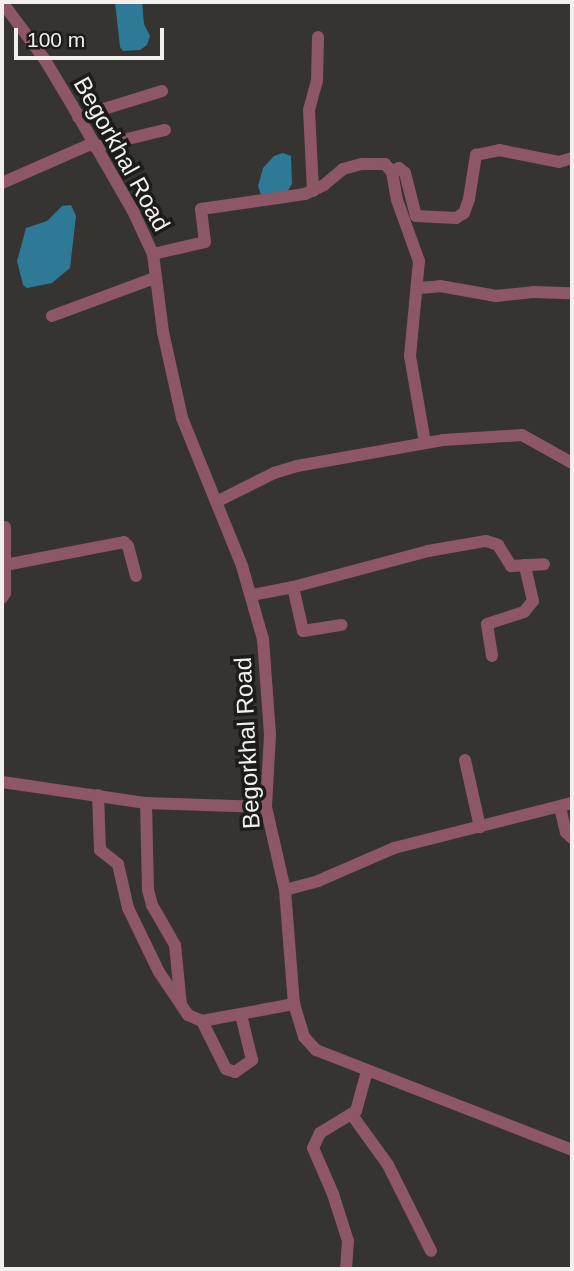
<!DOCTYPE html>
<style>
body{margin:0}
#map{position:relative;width:574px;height:1271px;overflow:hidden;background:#353430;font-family:Helvetica,sans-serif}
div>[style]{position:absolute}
.water>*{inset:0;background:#2d7996}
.minor>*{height:12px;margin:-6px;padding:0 6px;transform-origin:6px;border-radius:6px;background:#8e5766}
span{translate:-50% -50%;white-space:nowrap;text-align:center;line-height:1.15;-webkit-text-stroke:7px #1c1c1a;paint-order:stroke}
.street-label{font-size:24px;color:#f1f0ed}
.frame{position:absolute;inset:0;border:4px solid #f1f0ed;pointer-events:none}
.scale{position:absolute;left:14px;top:28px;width:150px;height:32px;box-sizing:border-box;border:4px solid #f1f0ed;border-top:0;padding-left:9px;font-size:21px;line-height:24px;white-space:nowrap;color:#f1f0ed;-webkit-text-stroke:5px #1c1c1a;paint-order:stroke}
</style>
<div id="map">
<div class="water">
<div style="clip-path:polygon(115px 2px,142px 2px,144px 24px,150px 36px,147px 45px,140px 50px,123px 51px,120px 47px)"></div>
<div style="clip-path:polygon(283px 153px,291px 156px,292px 184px,287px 192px,262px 198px,258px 186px,263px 168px,274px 156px)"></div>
<div style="clip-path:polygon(71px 205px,76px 216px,70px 268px,52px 283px,27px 288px,23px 285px,17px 261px,26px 228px,47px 221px,62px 206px)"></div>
</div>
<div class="minor">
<div style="left:2px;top:2px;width:72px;rotate:53.4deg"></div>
<div style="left:45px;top:60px;width:52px;rotate:59deg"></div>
<div style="left:72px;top:105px;width:122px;rotate:60.1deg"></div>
<div style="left:133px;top:211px;width:47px;rotate:65.1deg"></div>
<div style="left:153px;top:254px;width:79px;rotate:82.7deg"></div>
<div style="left:163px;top:332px;width:88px;rotate:77.5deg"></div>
<div style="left:182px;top:418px;width:160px;rotate:67.9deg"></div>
<div style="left:242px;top:566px;width:76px;rotate:74deg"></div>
<div style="left:263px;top:639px;width:96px;rotate:85.8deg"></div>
<div style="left:270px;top:735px;width:72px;rotate:93.2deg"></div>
<div style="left:266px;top:807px;width:85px;rotate:77.1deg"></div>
<div style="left:285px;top:890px;width:114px;rotate:85.5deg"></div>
<div style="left:294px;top:1004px;width:34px;rotate:73deg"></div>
<div style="left:304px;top:1037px;width:18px;rotate:47deg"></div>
<div style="left:316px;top:1050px;width:275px;rotate:21.3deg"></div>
<div style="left:78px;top:117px;width:88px;rotate:-17.2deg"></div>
<div style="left:95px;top:147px;width:72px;rotate:-13.7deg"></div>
<div style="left:392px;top:172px;width:8px;rotate:-30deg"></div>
<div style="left:399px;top:168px;width:8px;rotate:40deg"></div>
<div style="left:405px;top:173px;width:44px;rotate:75.7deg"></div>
<div style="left:416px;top:216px;width:40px;rotate:2.9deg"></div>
<div style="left:456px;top:218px;width:9px;rotate:-32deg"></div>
<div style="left:464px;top:213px;width:15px;rotate:-70deg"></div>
<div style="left:469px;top:199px;width:45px;rotate:-81deg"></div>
<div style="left:476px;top:155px;width:24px;rotate:-12deg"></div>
<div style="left:499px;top:150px;width:61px;rotate:11.3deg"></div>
<div style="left:559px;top:162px;width:14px;rotate:-17deg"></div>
<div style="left:2px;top:183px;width:99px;rotate:-23.7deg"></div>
<div style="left:313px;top:191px;width:81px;rotate:-92.8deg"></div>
<div style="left:309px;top:110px;width:30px;rotate:-75deg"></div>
<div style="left:317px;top:81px;width:44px;rotate:-88.7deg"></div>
<div style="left:153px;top:254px;width:53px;rotate:-13deg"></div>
<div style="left:205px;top:242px;width:33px;rotate:-97deg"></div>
<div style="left:201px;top:209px;width:105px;rotate:-8.2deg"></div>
<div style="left:305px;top:194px;width:21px;rotate:-25deg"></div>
<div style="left:324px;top:185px;width:25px;rotate:-40deg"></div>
<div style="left:343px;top:169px;width:20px;rotate:-15deg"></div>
<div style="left:362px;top:164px;width:23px"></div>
<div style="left:385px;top:164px;width:11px;rotate:49deg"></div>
<div style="left:392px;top:172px;width:28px;rotate:80deg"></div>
<div style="left:397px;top:200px;width:65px;rotate:70.2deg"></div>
<div style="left:419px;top:261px;width:95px;rotate:95.4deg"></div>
<div style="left:410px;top:356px;width:88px;rotate:80.2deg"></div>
<div style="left:419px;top:288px;width:21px;rotate:-5deg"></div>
<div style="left:440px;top:286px;width:57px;rotate:10.1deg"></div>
<div style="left:496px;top:296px;width:37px;rotate:-6deg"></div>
<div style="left:533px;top:292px;width:38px;rotate:2deg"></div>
<div style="left:52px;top:316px;width:109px;rotate:-20.4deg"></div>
<div style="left:218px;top:501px;width:63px;rotate:-26.6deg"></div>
<div style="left:274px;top:473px;width:24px;rotate:-17deg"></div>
<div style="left:297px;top:466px;width:148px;rotate:-10.1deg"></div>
<div style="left:443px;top:440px;width:79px;rotate:-3.6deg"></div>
<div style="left:522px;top:435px;width:57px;rotate:29.2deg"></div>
<div style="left:5px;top:565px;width:121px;rotate:-10.9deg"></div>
<div style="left:124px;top:542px;width:6px;rotate:45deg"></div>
<div style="left:128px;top:546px;width:31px;rotate:75deg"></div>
<div style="left:293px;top:587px;width:140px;rotate:-14.9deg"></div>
<div style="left:428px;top:551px;width:59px;rotate:-9.8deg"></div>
<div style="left:486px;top:541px;width:13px;rotate:18deg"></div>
<div style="left:498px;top:545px;width:25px;rotate:58deg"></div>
<div style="left:511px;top:566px;width:33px;rotate:-3deg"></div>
<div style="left:252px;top:595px;width:42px;rotate:-11deg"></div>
<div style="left:293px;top:587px;width:45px;rotate:77.2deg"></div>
<div style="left:303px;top:631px;width:39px;rotate:-9deg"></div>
<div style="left:2px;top:598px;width:6px;rotate:-59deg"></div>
<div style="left:5px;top:593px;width:66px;rotate:-90deg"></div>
<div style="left:492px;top:656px;width:32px;rotate:-99deg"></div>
<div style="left:487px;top:624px;width:39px;rotate:-18deg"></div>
<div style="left:524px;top:612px;width:14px;rotate:-51deg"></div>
<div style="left:533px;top:601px;width:37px;rotate:-103deg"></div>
<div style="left:465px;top:760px;width:69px;rotate:77.4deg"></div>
<div style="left:2px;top:782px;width:146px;rotate:8.3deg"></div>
<div style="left:146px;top:803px;width:120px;rotate:1.9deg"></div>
<div style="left:98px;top:795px;width:55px;rotate:87.9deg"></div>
<div style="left:100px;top:850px;width:23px;rotate:38deg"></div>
<div style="left:118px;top:864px;width:45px;rotate:77.2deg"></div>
<div style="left:128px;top:908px;width:71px;rotate:64.2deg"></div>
<div style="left:159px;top:972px;width:52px;rotate:56deg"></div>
<div style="left:188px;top:1015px;width:15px;rotate:23deg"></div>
<div style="left:202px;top:1021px;width:94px;rotate:-10.5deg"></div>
<div style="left:146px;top:803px;width:87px;rotate:88.7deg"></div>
<div style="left:148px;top:890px;width:16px;rotate:75deg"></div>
<div style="left:152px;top:905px;width:46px;rotate:60.1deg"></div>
<div style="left:175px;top:945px;width:60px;rotate:84.3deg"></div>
<div style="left:560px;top:807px;width:26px;rotate:77deg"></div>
<div style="left:566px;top:832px;width:8px;rotate:45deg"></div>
<div style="left:285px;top:890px;width:34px;rotate:-15deg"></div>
<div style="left:318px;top:881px;width:83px;rotate:-23.5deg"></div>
<div style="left:394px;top:848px;width:184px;rotate:-14.2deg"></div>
<div style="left:202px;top:1021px;width:54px;rotate:63.4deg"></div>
<div style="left:226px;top:1069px;width:9px;rotate:18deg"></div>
<div style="left:235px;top:1072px;width:21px;rotate:-35deg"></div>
<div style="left:252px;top:1060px;width:46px;rotate:-103.7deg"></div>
<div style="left:352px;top:1115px;width:62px;rotate:54.2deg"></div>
<div style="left:388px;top:1165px;width:96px;rotate:63.4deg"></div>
<div style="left:346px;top:1269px;width:28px;rotate:-86deg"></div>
<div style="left:348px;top:1241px;width:49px;rotate:-107.7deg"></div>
<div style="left:333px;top:1194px;width:50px;rotate:-113.5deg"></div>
<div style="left:313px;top:1148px;width:17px;rotate:-65deg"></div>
<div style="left:320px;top:1133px;width:42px;rotate:-31.4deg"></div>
<div style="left:356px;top:1111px;width:41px;rotate:-74.6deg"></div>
</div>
<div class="street-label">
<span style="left:122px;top:154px;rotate:61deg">Begorkhal Road</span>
<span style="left:247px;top:743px;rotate:-93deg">Begorkhal Road</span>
</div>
<div class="frame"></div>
<div class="scale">100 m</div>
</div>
